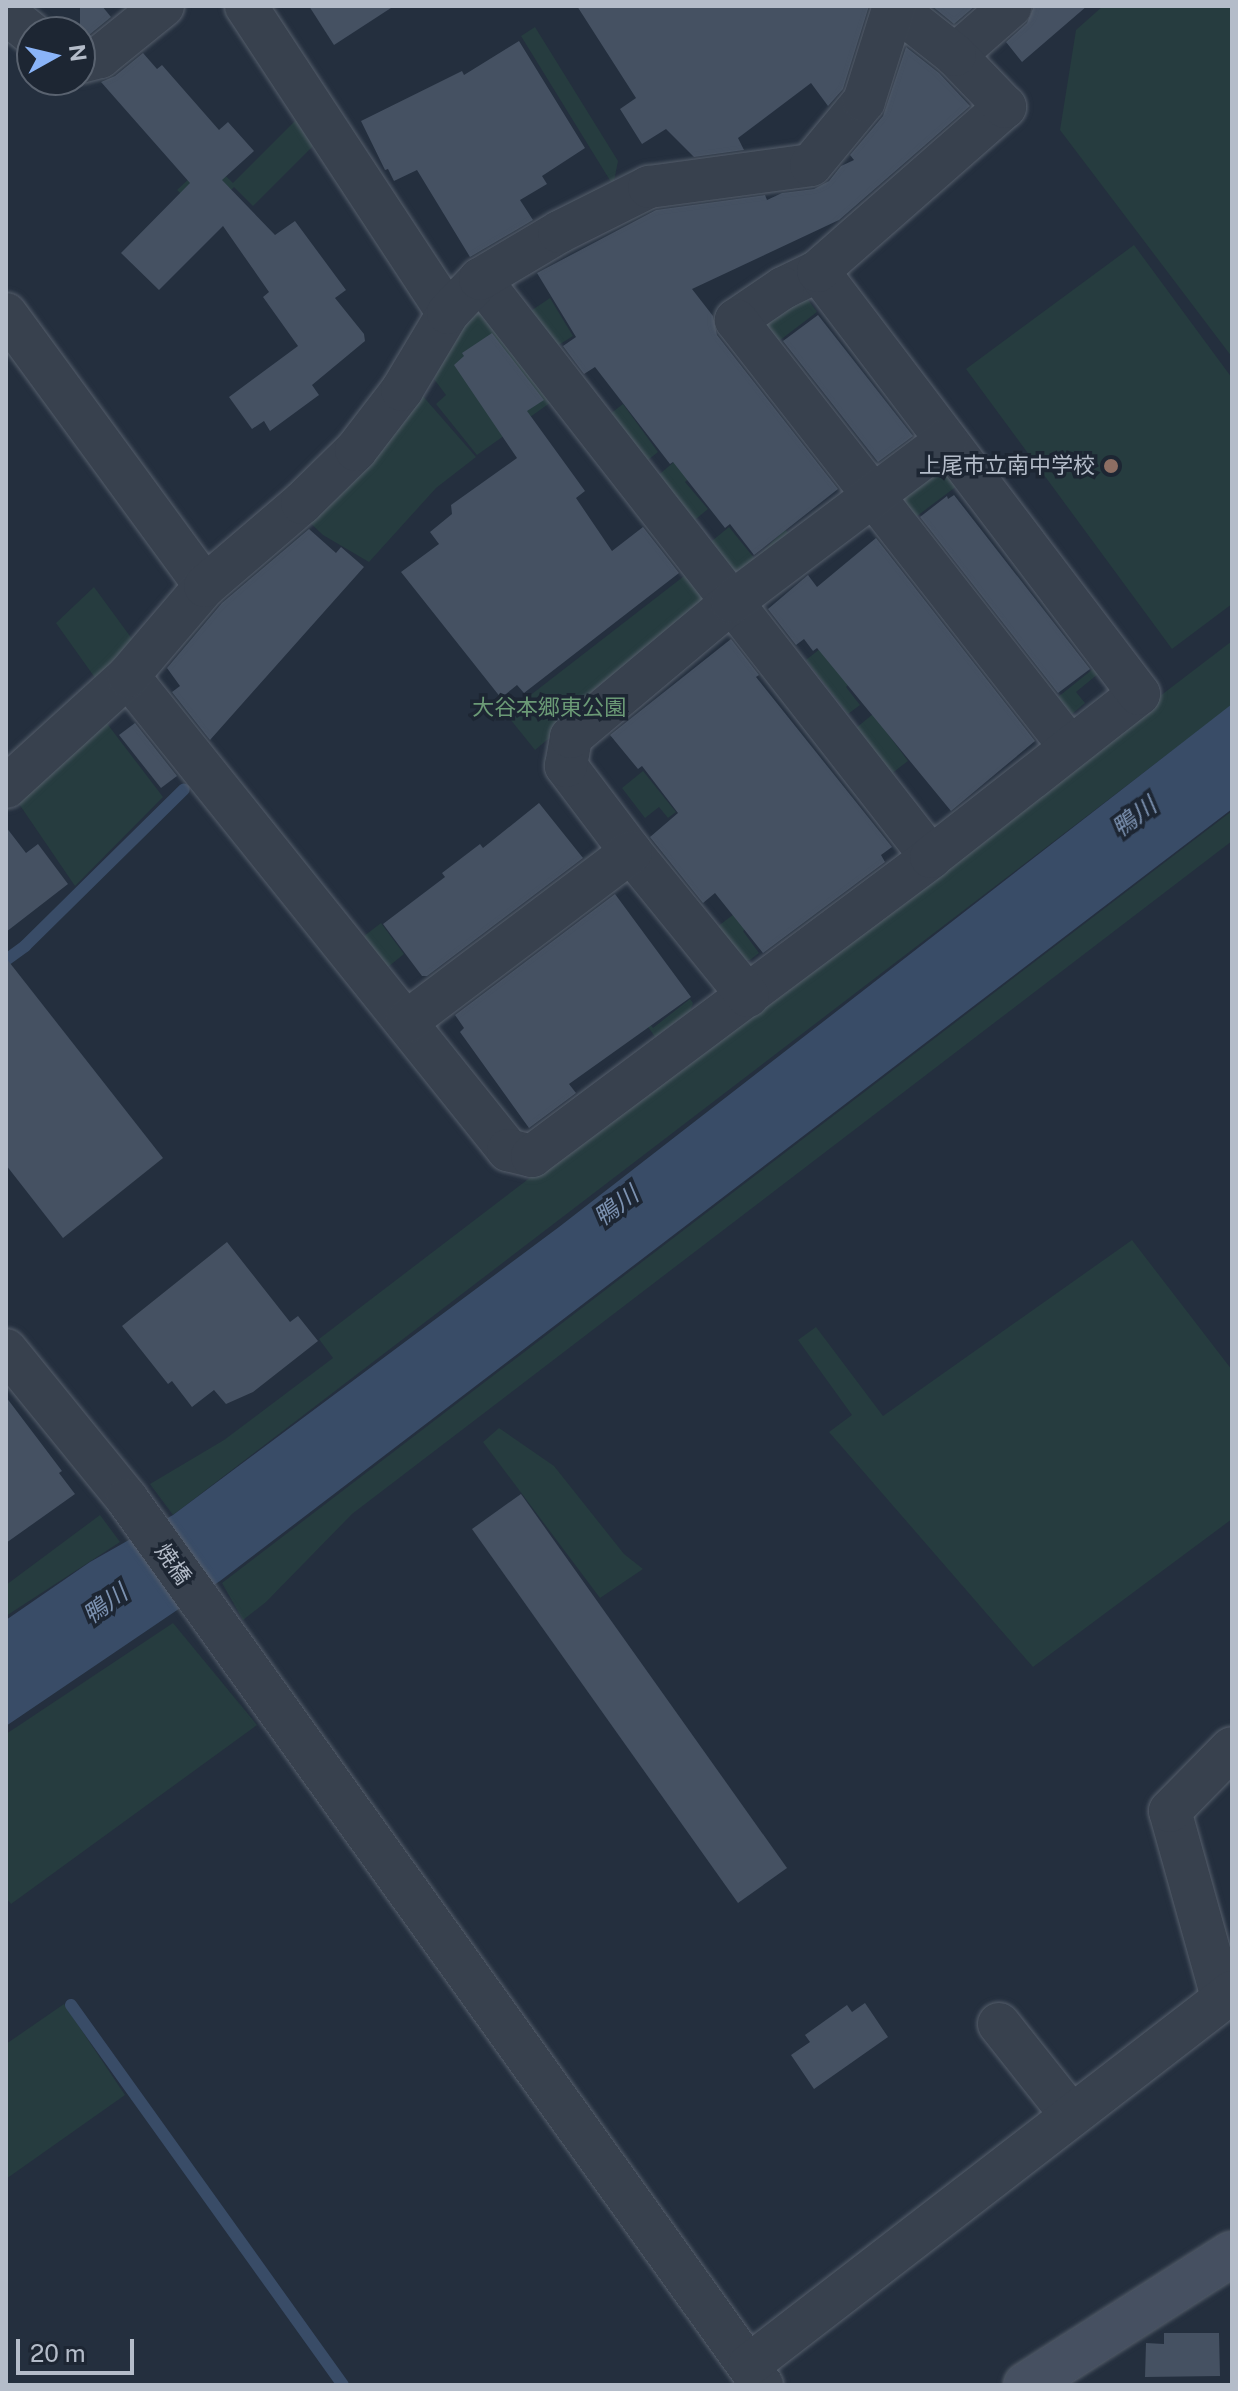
<!DOCTYPE html>
<meta charset="utf-8">
<style>
body{margin:0}
#map{position:relative;width:1238px;height:2391px;overflow:hidden;background:#242f3e;font-family:"Public Sans","Noto Sans JP",sans-serif}
div>[style]{position:absolute}
.green>*{inset:0;background:#263c3f}
.water>*{inset:0;background:#394c67}
.stream>*{height:12px;margin:-6px;padding:0 6px;transform-origin:6px;border-radius:6px;background:#394c67}
.building>*{inset:0;background:#455162}
.roads{filter:drop-shadow(0 0 2px #565f6c) drop-shadow(0 0 2px #565f6c)}
.street>*{height:42px;margin:-21px;padding:0 21px;transform-origin:21px;border-radius:21px;background:#38414e}
.secondary>*{height:44px;margin:-22px;padding:0 22px;transform-origin:22px;border-radius:22px;background:#465061}
.dots>*{width:22px;height:22px;translate:-50% -50%;box-sizing:border-box;border:4px solid #1d2633;border-radius:50%}
span{translate:-50% -50%;white-space:nowrap;text-align:center;line-height:1.15;-webkit-text-stroke:7px #1d2633;paint-order:stroke}
.poi-label{font-size:22px;color:#b4bcc9}
.right{translate:-100% -50%;text-align:right}
.park-label{font-size:22px;color:#6b9a76}
.street-label{font-size:22px;color:#b4bcc9}
.water-label{font-size:24px;color:#7c92b1;font-style:italic}
.frame{position:absolute;inset:0;border:8px solid #b4bcc9;pointer-events:none}
.north{position:absolute;left:16px;top:16px;width:80px;height:80px;box-sizing:border-box;background:#1d2633;border:2px solid #59626f;border-radius:50%;rotate:82deg;font-size:22px;font-weight:700;line-height:32px;text-align:center;color:#b4bcc9}
.north::after{content:'';display:block;margin:auto;width:28px;height:36px;background:#8ab4f8;clip-path:polygon(50% 0,100% 100%,50% 72%,0 100%)}
.scale{position:absolute;left:16px;top:2339px;width:118px;height:36px;box-sizing:border-box;border:4px solid #b4bcc9;border-top:0;padding-left:10px;font-size:24px;line-height:28px;white-space:nowrap;color:#b4bcc9;-webkit-text-stroke:6px #1d2633;paint-order:stroke}
</style>
<div id="map">
<div class="green">
<div style="clip-path:polygon(1103px 6px,1232px 6px,1232px 357px,1060px 130px,1076px 30px)"></div>
<div style="clip-path:polygon(535px 27px,618px 161px,614px 181px,611px 182px,521px 36px)"></div>
<div style="clip-path:polygon(296px 120px,313px 146px,253px 206px,234px 187px,205px 216px,177px 190px,209px 160px,233px 183px)"></div>
<div style="clip-path:polygon(1134px 245px,1232px 378px,1232px 604px,1172px 649px,966px 369px)"></div>
<div style="clip-path:polygon(806px 297px,817px 312px,775px 344px,760px 322px)"></div>
<div style="clip-path:polygon(550px 298px,573px 336px,549px 351px,522px 317px)"></div>
<div style="clip-path:polygon(484px 302px,554px 400px,477px 455px,436px 404px,446px 395px,434px 379px,467px 310px)"></div>
<div style="clip-path:polygon(421px 394px,476px 457px,436px 488px,369px 562px,323px 535px,305px 518px)"></div>
<div style="clip-path:polygon(623px 404px,658px 452px,643px 464px,606px 417px)"></div>
<div style="clip-path:polygon(675px 461px,689px 478px,685px 482px,708px 509px,691px 523px,655px 478px)"></div>
<div style="clip-path:polygon(943px 470px,957px 486px,913px 519px,903px 505px,906px 490px,925px 476px)"></div>
<div style="clip-path:polygon(729px 527px,755px 559px,785px 529px,793px 539px,746px 577px,731px 575px,707px 545px)"></div>
<div style="clip-path:polygon(688px 573px,712px 603px,535px 750px,506px 714px)"></div>
<div style="clip-path:polygon(94px 587px,135px 643px,98px 682px,56px 623px)"></div>
<div style="clip-path:polygon(1232px 641px,1232px 705px,173px 1515px,150px 1484px,224px 1440px,333px 1358px,319px 1339px)"></div>
<div style="clip-path:polygon(821px 648px,849px 684px,846px 687px,860px 705px,848px 714px,806px 660px)"></div>
<div style="clip-path:polygon(1093px 669px,1098px 674px,1076px 692px,1085px 703px,1072px 714px,1058px 697px)"></div>
<div style="clip-path:polygon(873px 714px,908px 761px,891px 774px,856px 728px)"></div>
<div style="clip-path:polygon(102px 717px,163px 797px,75px 886px,15px 798px)"></div>
<div style="clip-path:polygon(643px 771px,676px 812px,668px 818px,659px 807px,645px 818px,622px 788px)"></div>
<div style="clip-path:polygon(1232px 811px,1232px 841px,352px 1514px,266px 1602px,243px 1620px,222px 1583px)"></div>
<div style="clip-path:polygon(751px 901px,763px 917px,743px 931px,759px 953px,750px 960px,742px 960px,717px 927px)"></div>
<div style="clip-path:polygon(381px 923px,404px 954px,383px 971px,359px 940px)"></div>
<div style="clip-path:polygon(614px 976px,653px 1028px,690px 999px,693px 1003px,690px 1011px,655px 1037px)"></div>
<div style="clip-path:polygon(1132px 1240px,1232px 1370px,1232px 1519px,1033px 1667px,829px 1432px,852px 1415px,798px 1340px,816px 1327px,883px 1416px)"></div>
<div style="clip-path:polygon(499px 1428px,554px 1466px,624px 1554px,643px 1569px,600px 1598px,483px 1442px)"></div>
<div style="clip-path:polygon(100px 1515px,120px 1542px,6px 1616px,6px 1585px)"></div>
<div style="clip-path:polygon(173px 1623px,257px 1725px,11px 1904px,6px 1898px,6px 1734px)"></div>
<div style="clip-path:polygon(64px 2004px,125px 2095px,6px 2179px,6px 2044px)"></div>
</div>
<div class="water">
<div style="clip-path:polygon(1232px 704px,1232px 809px,220px 1581px,6px 1726px,6px 1620px,90px 1562px,173px 1515px,559px 1227px)"></div>
</div>
<div class="stream">
<div style="left:6px;top:960px;width:24px;rotate:-36deg"></div>
<div style="left:25px;top:946px;width:223px;rotate:-44.6deg"></div>
<div style="left:71px;top:2005px;width:467px;rotate:54.4deg"></div>
</div>
<div class="building">
<div style="clip-path:polygon(80px 6px,102px 6px,111px 17px,89px 35px,80px 37px)"></div>
<div style="clip-path:polygon(309px 6px,394px 6px,334px 45px)"></div>
<div style="clip-path:polygon(577px 6px,869px 6px,843px 89px,828px 106px,811px 83px,738px 138px,744px 150px,694px 157px,666px 129px,642px 144px,620px 109px,636px 98px)"></div>
<div style="clip-path:polygon(932px 6px,975px 6px,954px 24px)"></div>
<div style="clip-path:polygon(1034px 6px,1087px 6px,1022px 62px,1006px 42px,1027px 23px)"></div>
<div style="clip-path:polygon(519px 41px,585px 148px,542px 176px,547px 184px,520px 200px,533px 220px,470px 257px,417px 170px,394px 181px,388px 169px,385px 170px,361px 121px,462px 71px,464px 75px)"></div>
<div style="clip-path:polygon(906px 47px,939px 73px,970px 106px,839px 220px,692px 289px,713px 316px,717px 335px,838px 489px,754px 555px,730px 524px,725px 528px,673px 462px,670px 464px,595px 367px,584px 374px,563px 346px,576px 337px,537px 273px,656px 210px,765px 195px,767px 200px,782px 193px,814px 189px,829px 181px,841px 166px,854px 160px,850px 155px,883px 116px)"></div>
<div style="clip-path:polygon(143px 53px,157px 69px,162px 65px,219px 130px,228px 122px,254px 151px,222px 180px,275px 235px,295px 221px,346px 290px,335px 298px,364px 334px,365px 341px,312px 385px,319px 395px,270px 431px,264px 421px,252px 429px,229px 397px,298px 346px,263px 297px,269px 292px,223px 226px,159px 290px,121px 253px,190px 183px,101px 82px,115px 76px)"></div>
<div style="clip-path:polygon(818px 315px,913px 436px,878px 462px,783px 341px)"></div>
<div style="clip-path:polygon(492px 333px,544px 400px,527px 411px,585px 491px,576px 498px,612px 551px,643px 527px,679px 573px,524px 693px,517px 685px,501px 698px,401px 572px,439px 544px,430px 532px,452px 514px,451px 505px,517px 458px,454px 365px,464px 356px,462px 353px)"></div>
<div style="clip-path:polygon(954px 495px,1090px 669px,1058px 693px,920px 517px,947px 496px,948px 499px)"></div>
<div style="clip-path:polygon(309px 529px,336px 553px,341px 547px,364px 567px,210px 740px,172px 692px,180px 686px,167px 668px,222px 603px)"></div>
<div style="clip-path:polygon(876px 538px,1035px 741px,951px 811px,817px 648px,813px 651px,804px 639px,796px 645px,768px 609px,808px 575px,817px 587px)"></div>
<div style="clip-path:polygon(731px 639px,759px 675px,756px 677px,892px 847px,881px 855px,885px 862px,763px 953px,715px 893px,703px 903px,650px 837px,678px 813px,642px 766px,638px 769px,610px 735px)"></div>
<div style="clip-path:polygon(135px 723px,177px 776px,161px 788px,119px 735px)"></div>
<div style="clip-path:polygon(539px 803px,583px 858px,427px 976px,422px 976px,383px 924px,445px 877px,442px 873px,480px 844px,483px 848px)"></div>
<div style="clip-path:polygon(6px 827px,26px 853px,38px 844px,68px 884px,6px 932px)"></div>
<div style="clip-path:polygon(615px 894px,691px 997px,569px 1084px,576px 1093px,529px 1128px,460px 1032px,464px 1028px,455px 1015px)"></div>
<div style="clip-path:polygon(6px 958px,163px 1158px,63px 1238px,6px 1165px)"></div>
<div style="clip-path:polygon(227px 1242px,290px 1322px,298px 1316px,318px 1341px,253px 1392px,226px 1404px,214px 1390px,192px 1407px,172px 1381px,168px 1384px,122px 1326px)"></div>
<div style="clip-path:polygon(6px 1397px,62px 1471px,59px 1473px,75px 1494px,6px 1543px)"></div>
<div style="clip-path:polygon(521px 1494px,787px 1868px,738px 1903px,472px 1529px)"></div>
<div style="clip-path:polygon(865px 2003px,888px 2037px,814px 2089px,791px 2055px,810px 2042px,805px 2035px,847px 2005px,852px 2012px)"></div>
<div style="clip-path:polygon(1164px 2333px,1219px 2333px,1220px 2376px,1145px 2377px,1146px 2343px,1164px 2344px)"></div>
</div>
<div class="roads">
<div class="street">
<div style="left:246px;top:6px;width:367px;rotate:56.7deg"></div>
<div style="left:6px;top:13px;width:33px;rotate:39deg"></div>
<div style="left:955px;top:55px;width:74px;rotate:-41.2deg"></div>
<div style="left:80px;top:62px;width:21px;rotate:-14deg"></div>
<div style="left:100px;top:57px;width:81px;rotate:-39deg"></div>
<div style="left:818px;top:271px;width:39px;rotate:154deg"></div>
<div style="left:783px;top:288px;width:57px;rotate:145.8deg"></div>
<div style="left:736px;top:320px;width:542px;rotate:51.97deg"></div>
<div style="left:480px;top:279px;width:733px;rotate:52.04deg"></div>
<div style="left:6px;top:314px;width:337px;rotate:53.8deg"></div>
<div style="left:128px;top:676px;width:608px;rotate:51.28deg"></div>
<div style="left:508px;top:1150px;width:25px;rotate:14deg"></div>
<div style="left:532px;top:1156px;width:499px;rotate:-36.8deg"></div>
<div style="left:931px;top:857px;width:264px;rotate:-38.1deg"></div>
<div style="left:1139px;top:694px;width:531px;rotate:-127.19deg"></div>
<div style="left:818px;top:271px;width:249px;rotate:-41.3deg"></div>
<div style="left:1005px;top:107px;width:72px;rotate:-133.9deg"></div>
<div style="left:955px;top:55px;width:78px;rotate:-141.8deg"></div>
<div style="left:6px;top:787px;width:165px;rotate:-42.3deg"></div>
<div style="left:128px;top:676px;width:118px;rotate:-49.5deg"></div>
<div style="left:205px;top:586px;width:128px;rotate:-40.6deg"></div>
<div style="left:302px;top:503px;width:76px;rotate:-44.5deg"></div>
<div style="left:356px;top:450px;width:76px;rotate:-52.5deg"></div>
<div style="left:402px;top:390px;width:90px;rotate:-59.1deg"></div>
<div style="left:448px;top:313px;width:47px;rotate:-46.7deg"></div>
<div style="left:480px;top:279px;width:92px;rotate:-30.7deg"></div>
<div style="left:559px;top:232px;width:101px;rotate:-26.6deg"></div>
<div style="left:649px;top:187px;width:163px;rotate:-7.7deg"></div>
<div style="left:811px;top:165px;width:83px;rotate:-50.4deg"></div>
<div style="left:864px;top:101px;width:100px;rotate:-72.5deg"></div>
<div style="left:748px;top:996px;width:186px;rotate:-129.1deg"></div>
<div style="left:631px;top:852px;width:108px;rotate:-127.1deg"></div>
<div style="left:566px;top:766px;width:29px;rotate:-80deg"></div>
<div style="left:571px;top:737px;width:210px;rotate:-40deg"></div>
<div style="left:732px;top:602px;width:268px;rotate:-37deg"></div>
<div style="left:406px;top:1022px;width:282px;rotate:-37.1deg"></div>
<div style="left:6px;top:1350px;width:192px;rotate:50.9deg"></div>
<div style="left:127px;top:1499px;width:1090px;rotate:54.37deg"></div>
<div style="left:1222px;top:1997px;width:193px;rotate:-105.6deg"></div>
<div style="left:1170px;top:1811px;width:88px;rotate:-45.5deg"></div>
<div style="left:999px;top:2024px;width:116px;rotate:51.6deg"></div>
<div style="left:749px;top:2365px;width:610px;rotate:-37.68deg"></div>
</div>
<div class="secondary">
<div style="left:1026px;top:2385px;width:244px;rotate:-32.5deg"></div>
</div>
</div>
<div class="dots">
<div style="left:1111px;top:466px;background:#8d6e63"></div>
</div>
<div class="poi-label">
<span class="right" style="left:1095px;top:466px">上尾市立南中学校</span>
</div>
<div class="park-label">
<span style="left:549px;top:708px">大谷本郷東公園</span>
</div>
<div class="street-label">
<span style="left:173px;top:1564px;rotate:55deg">焼橋</span>
</div>
<div class="water-label">
<span style="left:1134px;top:817px;rotate:-37deg">鴨川</span>
<span style="left:616px;top:1206px;rotate:-37deg">鴨川</span>
<span style="left:105px;top:1604px;rotate:-36deg">鴨川</span>
</div>
<div class="frame"></div>
<div class="north">N</div>
<div class="scale">20 m</div>
</div>
